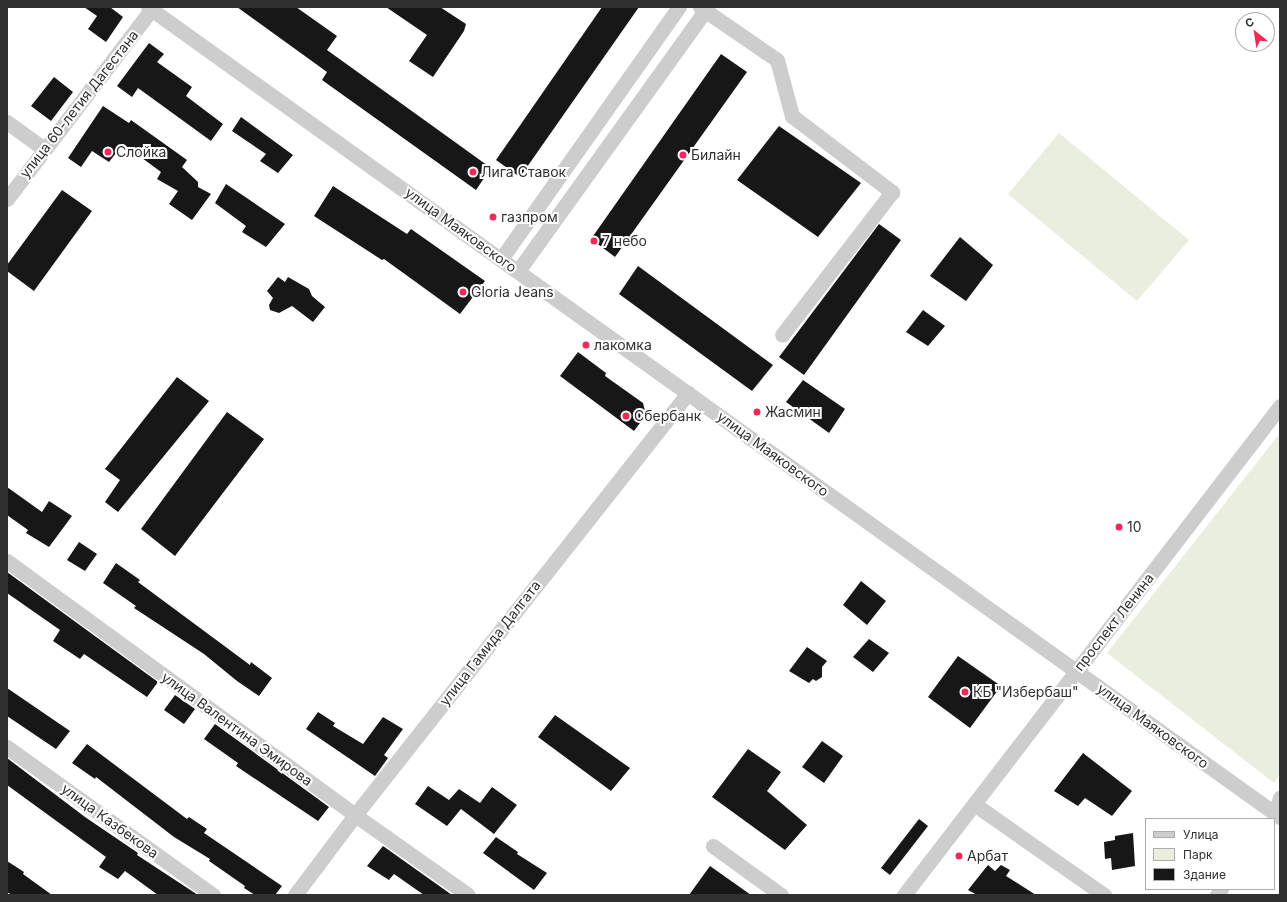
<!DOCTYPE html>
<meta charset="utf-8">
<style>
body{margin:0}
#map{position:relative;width:1287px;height:902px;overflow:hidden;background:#fff;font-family:Inter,sans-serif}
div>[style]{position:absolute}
.green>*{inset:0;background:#e9eede}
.building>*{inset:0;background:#171717}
.minor>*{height:15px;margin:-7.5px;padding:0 7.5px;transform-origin:7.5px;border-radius:7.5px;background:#cdcdcd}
.dots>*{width:11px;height:11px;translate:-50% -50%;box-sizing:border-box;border:2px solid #fff;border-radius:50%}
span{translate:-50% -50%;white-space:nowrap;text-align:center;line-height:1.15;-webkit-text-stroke:4px #fff;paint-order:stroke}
.street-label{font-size:14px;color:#303030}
.poi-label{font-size:14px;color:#303030}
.left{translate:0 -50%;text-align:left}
.frame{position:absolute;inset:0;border:8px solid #303030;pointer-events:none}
.legend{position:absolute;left:1145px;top:818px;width:130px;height:72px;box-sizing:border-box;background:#fff;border:1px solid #acacac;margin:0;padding:5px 7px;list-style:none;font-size:12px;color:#303030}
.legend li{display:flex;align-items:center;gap:8px;height:20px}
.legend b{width:20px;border:1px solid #acacac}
.north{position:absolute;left:1235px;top:12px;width:40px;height:40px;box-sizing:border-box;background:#fff;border:1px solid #acacac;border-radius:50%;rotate:330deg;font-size:11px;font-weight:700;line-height:16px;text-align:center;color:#303030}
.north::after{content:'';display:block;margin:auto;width:14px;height:18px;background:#f22857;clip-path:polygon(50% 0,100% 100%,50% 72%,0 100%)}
</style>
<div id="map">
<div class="green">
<div style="clip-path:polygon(1059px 133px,1189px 240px,1137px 301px,1008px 194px)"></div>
<div style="clip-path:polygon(1280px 433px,1280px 774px,1274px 783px,1107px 653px)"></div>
</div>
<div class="building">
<div style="clip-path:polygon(84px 7px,110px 7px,123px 17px,106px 42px,88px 29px,97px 16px)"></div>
<div style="clip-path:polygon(237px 7px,296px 7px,337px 36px,327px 50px,491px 168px,476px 190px,322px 80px,327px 72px)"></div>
<div style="clip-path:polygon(386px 7px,440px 7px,466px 24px,464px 31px,433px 77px,409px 61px,427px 35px)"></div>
<div style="clip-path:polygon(602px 7px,639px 7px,520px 177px,496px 160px)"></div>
<div style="clip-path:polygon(149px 43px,164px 54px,157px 62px,192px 87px,186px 96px,223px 124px,211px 141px,138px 88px,132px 97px,117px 86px)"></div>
<div style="clip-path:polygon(721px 54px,747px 72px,615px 257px,591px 239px)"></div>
<div style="clip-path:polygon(54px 77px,73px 92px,51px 121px,31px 106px)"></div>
<div style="clip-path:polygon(103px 106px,129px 123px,131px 120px,187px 160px,182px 167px,198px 182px,198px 187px,211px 194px,192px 220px,169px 204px,178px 191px,157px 179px,161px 172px,123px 144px,109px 162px,92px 151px,81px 167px,68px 158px)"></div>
<div style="clip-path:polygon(241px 117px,293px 155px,278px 173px,260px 161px,266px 154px,232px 131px)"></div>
<div style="clip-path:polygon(779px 126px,861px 183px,818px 237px,737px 180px)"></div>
<div style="clip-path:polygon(226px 184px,285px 224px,266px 247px,242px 232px,246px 226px,215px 203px)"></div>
<div style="clip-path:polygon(333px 186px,407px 234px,411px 229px,485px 281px,460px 314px,384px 259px,382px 260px,314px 216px)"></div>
<div style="clip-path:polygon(62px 190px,92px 211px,34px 291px,7px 271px,7px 265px)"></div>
<div style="clip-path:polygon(879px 224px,901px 240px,804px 375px,779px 357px)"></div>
<div style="clip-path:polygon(960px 237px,993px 265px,966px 301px,930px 276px)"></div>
<div style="clip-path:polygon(638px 266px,773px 365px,752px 391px,619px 294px)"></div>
<div style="clip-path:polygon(278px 277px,285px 282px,288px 277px,309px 289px,312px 296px,325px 307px,313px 322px,292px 306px,279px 313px,270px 310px,269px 305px,273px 298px,267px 291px)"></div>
<div style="clip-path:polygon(923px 310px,945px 326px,928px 346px,906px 332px)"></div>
<div style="clip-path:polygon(578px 352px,606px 373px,605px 376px,643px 403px,646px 415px,634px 431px,560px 376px)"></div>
<div style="clip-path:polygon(177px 377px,209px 401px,118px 512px,105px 502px,120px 480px,105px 469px)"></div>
<div style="clip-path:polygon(803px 380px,845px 409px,829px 433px,786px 402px)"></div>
<div style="clip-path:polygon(227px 412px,264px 439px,175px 556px,141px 529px)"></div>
<div style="clip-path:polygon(7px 487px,42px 512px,49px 501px,72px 516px,49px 547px,26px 533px,28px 530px,7px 515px)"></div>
<div style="clip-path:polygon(79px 542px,97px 554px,85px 571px,67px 560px)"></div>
<div style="clip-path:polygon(116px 563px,140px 580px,138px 582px,250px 665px,251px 662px,272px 678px,259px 696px,237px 681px,204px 654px,134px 608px,136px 606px,103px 583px)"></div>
<div style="clip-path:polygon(7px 572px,158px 682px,147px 697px,84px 654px,80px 659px,53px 641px,60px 630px,7px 593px)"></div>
<div style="clip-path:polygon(861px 581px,886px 601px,867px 625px,843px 605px)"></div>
<div style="clip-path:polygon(869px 639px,889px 653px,873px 672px,853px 657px)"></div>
<div style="clip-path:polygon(807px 647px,827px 661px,822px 667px,822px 677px,816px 681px,813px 679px,809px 683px,789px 671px)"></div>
<div style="clip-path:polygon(958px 656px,1001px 686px,970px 728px,928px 697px)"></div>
<div style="clip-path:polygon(7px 688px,70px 731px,56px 749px,7px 716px)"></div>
<div style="clip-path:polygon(175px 695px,195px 709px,184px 724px,164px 710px)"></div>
<div style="clip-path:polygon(318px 712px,335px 723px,333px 726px,363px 744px,383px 717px,403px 729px,384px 755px,388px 758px,375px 776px,306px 729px)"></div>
<div style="clip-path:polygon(555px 715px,630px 768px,611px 791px,538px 737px)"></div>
<div style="clip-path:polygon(215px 724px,329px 807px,318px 821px,236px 766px,238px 763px,204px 739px)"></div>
<div style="clip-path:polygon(822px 741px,843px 756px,824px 783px,802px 767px)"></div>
<div style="clip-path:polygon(87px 744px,187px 819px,189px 817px,207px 829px,204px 833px,282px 886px,275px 895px,255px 895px,244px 888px,245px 886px,209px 861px,210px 859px,174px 837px,96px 777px,95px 779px,72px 763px)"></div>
<div style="clip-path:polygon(748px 749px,781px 772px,767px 791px,807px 825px,785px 850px,712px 797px)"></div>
<div style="clip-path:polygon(1083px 753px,1132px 791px,1112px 816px,1085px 798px,1078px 806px,1054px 791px)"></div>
<div style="clip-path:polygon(7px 758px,85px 817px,138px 853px,137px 855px,198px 895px,158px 895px,125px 871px,118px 879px,99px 867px,106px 857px,7px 785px)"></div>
<div style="clip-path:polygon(428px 786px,449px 800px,459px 789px,480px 803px,492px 787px,517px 805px,494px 834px,461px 809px,447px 826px,415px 804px)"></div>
<div style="clip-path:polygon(919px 819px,928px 826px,890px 875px,881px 868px)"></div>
<div style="clip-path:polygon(1133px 833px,1135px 866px,1112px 870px,1111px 858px,1105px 859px,1104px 842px,1115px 840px,1115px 836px)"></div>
<div style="clip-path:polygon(496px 837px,518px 852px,517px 854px,547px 873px,534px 890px,483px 853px)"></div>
<div style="clip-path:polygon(383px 846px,452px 895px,424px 895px,394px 874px,389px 880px,367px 866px)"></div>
<div style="clip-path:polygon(7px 861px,24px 872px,23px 874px,52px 895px,12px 895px,7px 892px)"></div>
<div style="clip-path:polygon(988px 865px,995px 871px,1001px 865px,1010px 870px,1006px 876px,1036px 895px,977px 895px,968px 890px)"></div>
<div style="clip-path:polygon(710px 866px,751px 895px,689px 895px)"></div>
</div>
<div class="minor">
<div style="left:148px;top:7px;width:1392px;rotate:35.59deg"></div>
<div style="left:700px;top:7px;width:93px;rotate:34.5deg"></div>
<div style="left:777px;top:60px;width:58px;rotate:75deg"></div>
<div style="left:792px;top:116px;width:126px;rotate:37.2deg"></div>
<div style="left:892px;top:192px;width:180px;rotate:127.6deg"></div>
<div style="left:7px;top:122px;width:46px;rotate:36.1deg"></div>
<div style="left:7px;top:199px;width:239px;rotate:-52.7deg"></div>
<div style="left:501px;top:259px;width:309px;rotate:-54.8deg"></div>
<div style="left:518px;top:271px;width:325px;rotate:-54.3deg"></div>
<div style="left:7px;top:561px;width:431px;rotate:36.1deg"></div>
<div style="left:355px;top:815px;width:138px;rotate:35.3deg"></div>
<div style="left:7px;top:747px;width:254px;rotate:35.7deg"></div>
<div style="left:974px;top:804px;width:159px;rotate:35deg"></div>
<div style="left:1275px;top:814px;width:17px;rotate:-73deg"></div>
<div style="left:713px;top:846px;width:84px;rotate:35.8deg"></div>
<div style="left:295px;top:895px;width:100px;rotate:-53.1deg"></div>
<div style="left:355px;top:815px;width:538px;rotate:-51.72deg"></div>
<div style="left:904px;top:895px;width:617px;rotate:-52.44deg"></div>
<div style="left:1217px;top:895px;width:7px;rotate:-56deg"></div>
</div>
<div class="dots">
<div style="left:108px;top:152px;background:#f22857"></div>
<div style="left:683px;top:155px;background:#f22857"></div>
<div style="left:473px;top:172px;background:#f22857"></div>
<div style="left:493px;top:217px;background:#f22857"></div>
<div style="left:594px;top:241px;background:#f22857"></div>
<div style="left:463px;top:292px;background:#f22857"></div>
<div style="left:586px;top:345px;background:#f22857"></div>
<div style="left:757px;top:412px;background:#f22857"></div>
<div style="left:626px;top:416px;background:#f22857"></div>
<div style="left:1119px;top:527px;background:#f22857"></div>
<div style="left:965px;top:692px;background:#f22857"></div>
<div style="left:959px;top:856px;background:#f22857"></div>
</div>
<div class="street-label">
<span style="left:79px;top:104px;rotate:-52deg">улица 60-летия Дагестана</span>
<span style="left:461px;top:230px;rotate:36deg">улица Маяковского</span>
<span style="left:773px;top:454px;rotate:36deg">улица Маяковского</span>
<span style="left:1114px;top:622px;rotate:-52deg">проспект Ленина</span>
<span style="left:490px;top:643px;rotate:-52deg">улица Гамида Далгата</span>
<span style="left:1153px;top:726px;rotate:36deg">улица Маяковского</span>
<span style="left:237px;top:729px;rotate:36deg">улица Валентина Эмирова</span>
<span style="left:110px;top:821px;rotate:36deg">улица Казбекова</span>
</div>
<div class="poi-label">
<span class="left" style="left:116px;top:152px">Слойка</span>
<span class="left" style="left:691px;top:155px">Билайн</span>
<span class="left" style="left:481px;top:172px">Лига Ставок</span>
<span class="left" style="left:501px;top:217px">газпром</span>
<span class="left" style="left:602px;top:241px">7 небо</span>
<span class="left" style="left:471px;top:292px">Gloria Jeans</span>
<span class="left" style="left:594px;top:345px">лакомка</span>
<span class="left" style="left:765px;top:412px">Жасмин</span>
<span class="left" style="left:634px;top:416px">Сбербанк</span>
<span class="left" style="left:1127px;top:527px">10</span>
<span class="left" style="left:973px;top:692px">КБ "Избербаш"</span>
<span class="left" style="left:967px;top:856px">Арбат</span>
</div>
<div class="frame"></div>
<ul class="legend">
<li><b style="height:5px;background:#cdcdcd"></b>Улица</li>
<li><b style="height:11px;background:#e9eede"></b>Парк</li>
<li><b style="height:11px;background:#171717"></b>Здание</li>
</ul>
<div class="north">С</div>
</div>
